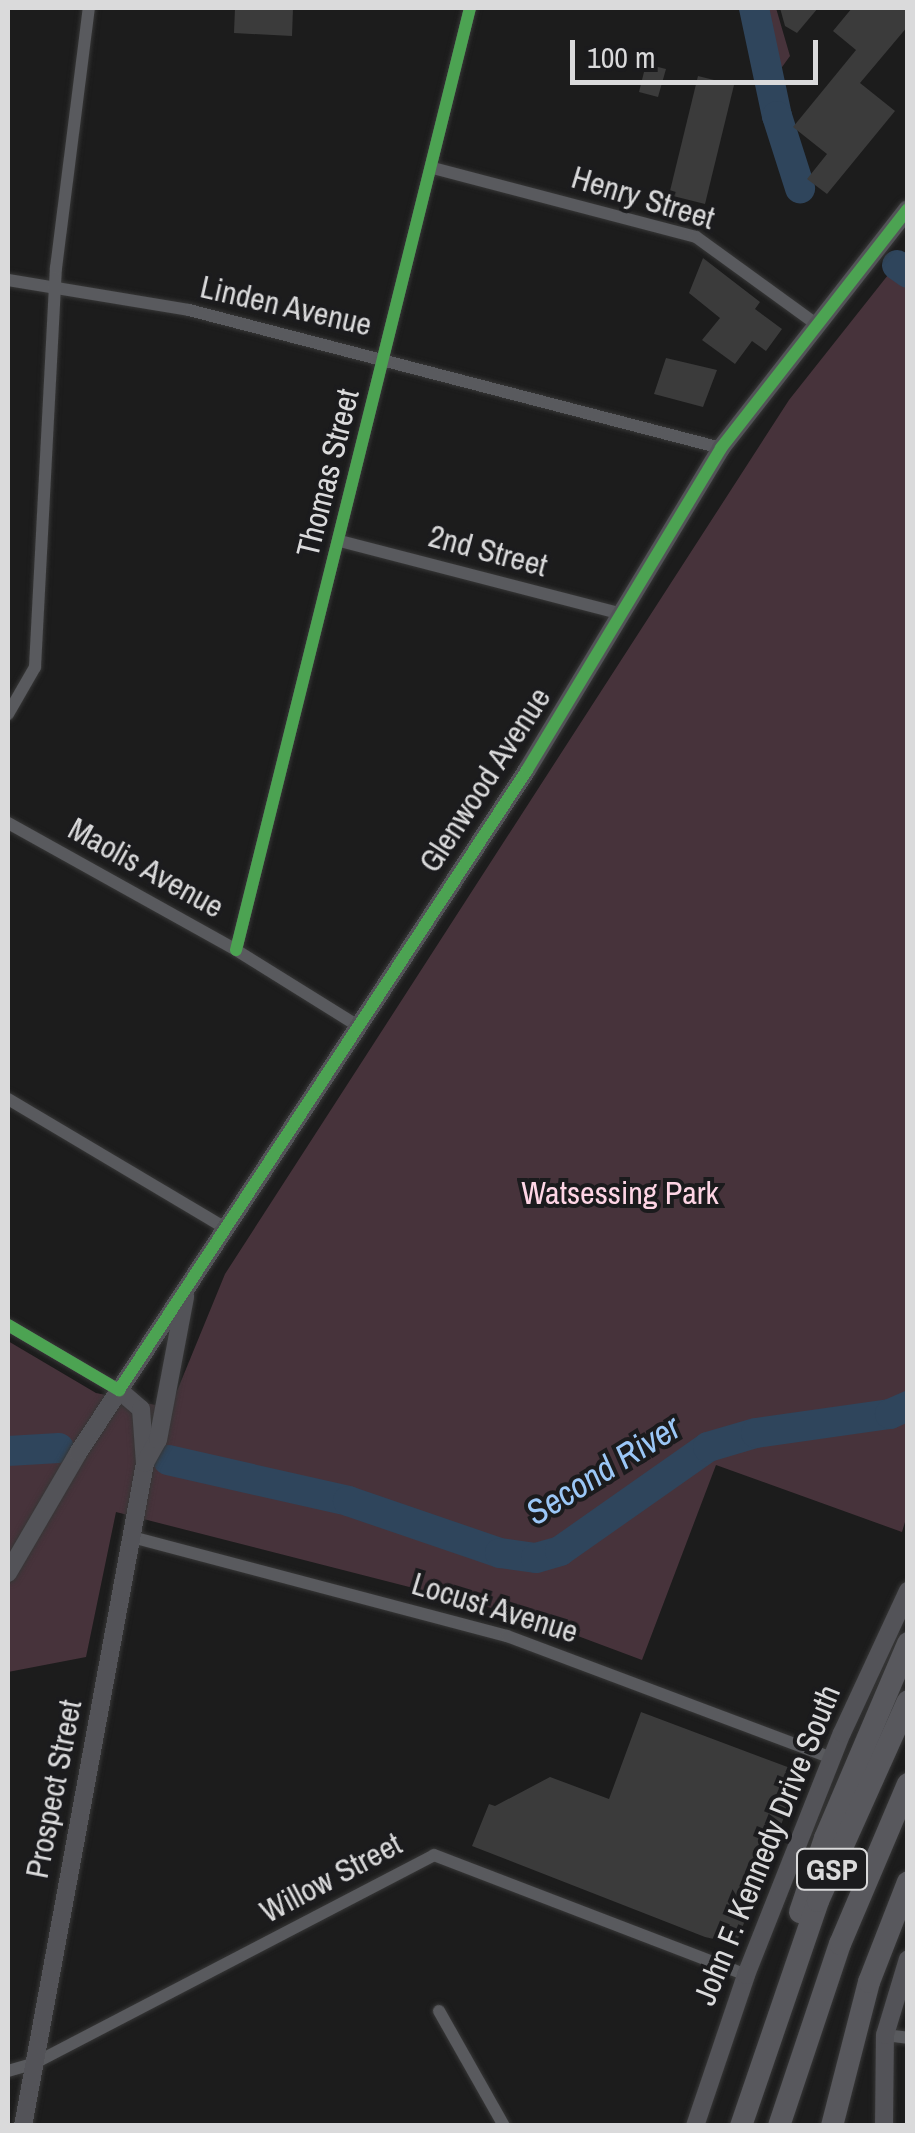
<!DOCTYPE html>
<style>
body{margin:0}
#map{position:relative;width:915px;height:2133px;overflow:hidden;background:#1c1c1c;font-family:"Archivo Narrow",sans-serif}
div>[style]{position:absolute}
.green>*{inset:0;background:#47333b}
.river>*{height:30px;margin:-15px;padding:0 15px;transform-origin:15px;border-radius:15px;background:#2f455c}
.building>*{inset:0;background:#3b3b3b}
.roads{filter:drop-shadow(0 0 2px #373737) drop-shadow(0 0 2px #373737)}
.street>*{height:12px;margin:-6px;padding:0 6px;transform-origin:6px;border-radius:6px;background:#595a5e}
.secondary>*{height:18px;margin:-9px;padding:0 9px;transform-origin:9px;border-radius:9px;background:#535358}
.highway>*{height:22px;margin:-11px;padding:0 11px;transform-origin:11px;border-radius:11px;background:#58585d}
.cycleway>*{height:12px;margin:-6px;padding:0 6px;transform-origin:6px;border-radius:6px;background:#4ca352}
span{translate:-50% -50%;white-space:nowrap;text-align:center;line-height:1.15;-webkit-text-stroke:8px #1b1b1d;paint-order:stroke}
.shield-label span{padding:2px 8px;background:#1b1b1d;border:2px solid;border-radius:8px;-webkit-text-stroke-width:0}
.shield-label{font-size:30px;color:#dadadb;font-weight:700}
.street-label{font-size:32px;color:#dadadb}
.park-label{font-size:32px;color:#fed5e5}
.water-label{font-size:35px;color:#9bc7f7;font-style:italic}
.frame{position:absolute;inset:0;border:10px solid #dadadb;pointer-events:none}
.scale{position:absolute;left:570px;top:40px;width:248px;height:45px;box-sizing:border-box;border:5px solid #dadadb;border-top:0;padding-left:12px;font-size:30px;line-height:35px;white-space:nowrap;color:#dadadb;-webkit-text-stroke:8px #1b1b1d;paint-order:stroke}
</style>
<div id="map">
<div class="green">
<div style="clip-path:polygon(739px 8px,776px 8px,790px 56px,777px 74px,773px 133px)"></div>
<div style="clip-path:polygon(907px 251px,908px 1512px,902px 1532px,716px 1465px,642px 1660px,527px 1617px,116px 1512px,86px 1657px,8px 1672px,8px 1341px,96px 1393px,170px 1408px,225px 1274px,789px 400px)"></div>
</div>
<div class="river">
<div style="left:754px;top:8px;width:110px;rotate:78deg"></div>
<div style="left:777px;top:116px;width:76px;rotate:72.3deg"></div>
<div style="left:897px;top:265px;width:14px;rotate:36deg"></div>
<div style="left:8px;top:1451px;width:51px;rotate:-3.4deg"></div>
<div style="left:168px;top:1460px;width:185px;rotate:12.8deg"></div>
<div style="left:348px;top:1501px;width:161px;rotate:18.9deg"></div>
<div style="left:500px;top:1553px;width:36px;rotate:8deg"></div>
<div style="left:536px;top:1558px;width:25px;rotate:-16deg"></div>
<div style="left:560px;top:1551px;width:181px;rotate:-35.1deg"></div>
<div style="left:708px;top:1447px;width:50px;rotate:-16.3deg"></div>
<div style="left:756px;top:1433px;width:135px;rotate:-8.1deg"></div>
<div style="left:890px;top:1414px;width:20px;rotate:-24deg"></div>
</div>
<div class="building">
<div style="clip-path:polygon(235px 8px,293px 8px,292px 36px,234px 33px)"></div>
<div style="clip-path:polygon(780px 8px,818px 8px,797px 33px,785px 26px)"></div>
<div style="clip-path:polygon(852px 8px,908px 8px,908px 26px,860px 83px,895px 111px,827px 194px,807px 179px,827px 154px,793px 127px,856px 50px,833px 31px)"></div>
<div style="clip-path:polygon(646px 64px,666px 69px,658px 97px,639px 92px)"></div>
<div style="clip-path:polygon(698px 76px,734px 85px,705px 204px,669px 195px)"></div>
<div style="clip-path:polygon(703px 258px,760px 302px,755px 309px,782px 329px,766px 351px,752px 341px,735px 364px,702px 340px,720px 318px,689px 293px)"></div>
<div style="clip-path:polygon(666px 358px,717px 370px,703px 407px,654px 394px)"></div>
<div style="clip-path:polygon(641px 1712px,801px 1772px,736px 1944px,705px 1937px,472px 1846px,489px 1804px,495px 1806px,550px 1777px,609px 1799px)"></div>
</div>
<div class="roads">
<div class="street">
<div style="left:433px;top:168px;width:272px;rotate:14.7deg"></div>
<div style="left:696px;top:237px;width:148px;rotate:35.9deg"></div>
<div style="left:8px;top:280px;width:183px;rotate:9.4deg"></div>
<div style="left:189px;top:310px;width:550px;rotate:14.54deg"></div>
<div style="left:340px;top:541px;width:291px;rotate:14.5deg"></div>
<div style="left:8px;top:714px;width:54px;rotate:-60.1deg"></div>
<div style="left:35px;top:667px;width:400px;rotate:-87deg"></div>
<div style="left:56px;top:268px;width:262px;rotate:-82.8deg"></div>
<div style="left:8px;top:823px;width:261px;rotate:29.1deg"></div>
<div style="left:236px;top:950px;width:144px;rotate:31.9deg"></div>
<div style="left:236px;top:950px;width:971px;rotate:-76.05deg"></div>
<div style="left:8px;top:1099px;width:252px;rotate:30.7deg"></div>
<div style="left:8px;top:1325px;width:129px;rotate:30.4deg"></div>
<div style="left:132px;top:1537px;width:388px;rotate:14.8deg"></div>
<div style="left:507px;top:1636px;width:347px;rotate:20.6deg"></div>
<div style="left:439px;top:2011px;width:132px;rotate:60.5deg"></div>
<div style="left:885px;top:2035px;width:23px;rotate:7deg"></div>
<div style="left:8px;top:2071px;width:26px;rotate:-16deg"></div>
<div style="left:33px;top:2064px;width:452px;rotate:-27.5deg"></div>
<div style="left:434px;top:1855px;width:334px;rotate:21deg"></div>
</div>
<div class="secondary">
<div style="left:119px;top:1390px;width:29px;rotate:41deg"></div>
<div style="left:141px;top:1409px;width:54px;rotate:85.8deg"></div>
<div style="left:8px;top:1573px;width:139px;rotate:-59.7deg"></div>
<div style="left:78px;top:1453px;width:817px;rotate:-56.68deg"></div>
<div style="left:527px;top:770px;width:376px;rotate:-58.9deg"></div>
<div style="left:721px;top:448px;width:303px;rotate:-52deg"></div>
<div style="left:23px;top:2126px;width:674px;rotate:-79.57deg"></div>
<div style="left:145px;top:1463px;width:26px;rotate:-61deg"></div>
<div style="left:158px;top:1440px;width:146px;rotate:-79.3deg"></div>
<div style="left:695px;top:2126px;width:159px;rotate:-71.3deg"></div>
<div style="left:746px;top:1975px;width:260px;rotate:-68.4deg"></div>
<div style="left:842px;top:1733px;width:157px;rotate:-65.1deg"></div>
<div style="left:884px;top:2126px;width:91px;rotate:-89.4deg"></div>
<div style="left:885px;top:2035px;width:79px;rotate:-73.2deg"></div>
</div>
<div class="highway">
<div style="left:800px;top:1912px;width:78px;rotate:-71.3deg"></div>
<div style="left:825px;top:1838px;width:212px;rotate:-66.9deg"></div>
<div style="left:741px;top:2126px;width:238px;rotate:-71.1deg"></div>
<div style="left:818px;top:1901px;width:219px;rotate:-65.8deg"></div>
<div style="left:779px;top:2126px;width:192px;rotate:-71.5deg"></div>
<div style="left:840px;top:1944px;width:174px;rotate:-67deg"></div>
<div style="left:832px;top:2126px;width:149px;rotate:-75.6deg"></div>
<div style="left:869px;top:1982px;width:107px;rotate:-68.7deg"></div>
</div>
</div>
<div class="cycleway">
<div style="left:236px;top:950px;width:971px;rotate:-76.05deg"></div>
<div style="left:8px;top:1325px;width:129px;rotate:30.4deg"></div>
<div style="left:119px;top:1390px;width:742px;rotate:-56.65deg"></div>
<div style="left:527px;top:770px;width:376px;rotate:-58.9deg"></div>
<div style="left:721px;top:448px;width:303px;rotate:-52deg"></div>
</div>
<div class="shield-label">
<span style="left:832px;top:1869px">GSP</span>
</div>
<div class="street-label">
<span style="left:643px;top:198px;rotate:17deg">Henry Street</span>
<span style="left:286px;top:306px;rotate:13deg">Linden Avenue</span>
<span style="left:328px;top:473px;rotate:-76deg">Thomas Street</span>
<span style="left:488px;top:551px;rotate:15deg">2nd Street</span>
<span style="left:485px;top:780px;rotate:-57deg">Glenwood Avenue</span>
<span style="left:146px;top:868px;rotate:29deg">Maolis Avenue</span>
<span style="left:495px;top:1608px;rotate:17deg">Locust Avenue</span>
<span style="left:54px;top:1789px;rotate:-79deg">Prospect Street</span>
<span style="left:767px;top:1845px;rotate:-68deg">John F. Kennedy Drive South</span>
<span style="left:331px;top:1878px;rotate:-28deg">Willow Street</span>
</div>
<div class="park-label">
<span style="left:620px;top:1193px">Watsessing Park</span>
</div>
<div class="water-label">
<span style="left:603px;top:1470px;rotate:-32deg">Second River</span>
</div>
<div class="frame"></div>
<div class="scale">100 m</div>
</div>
